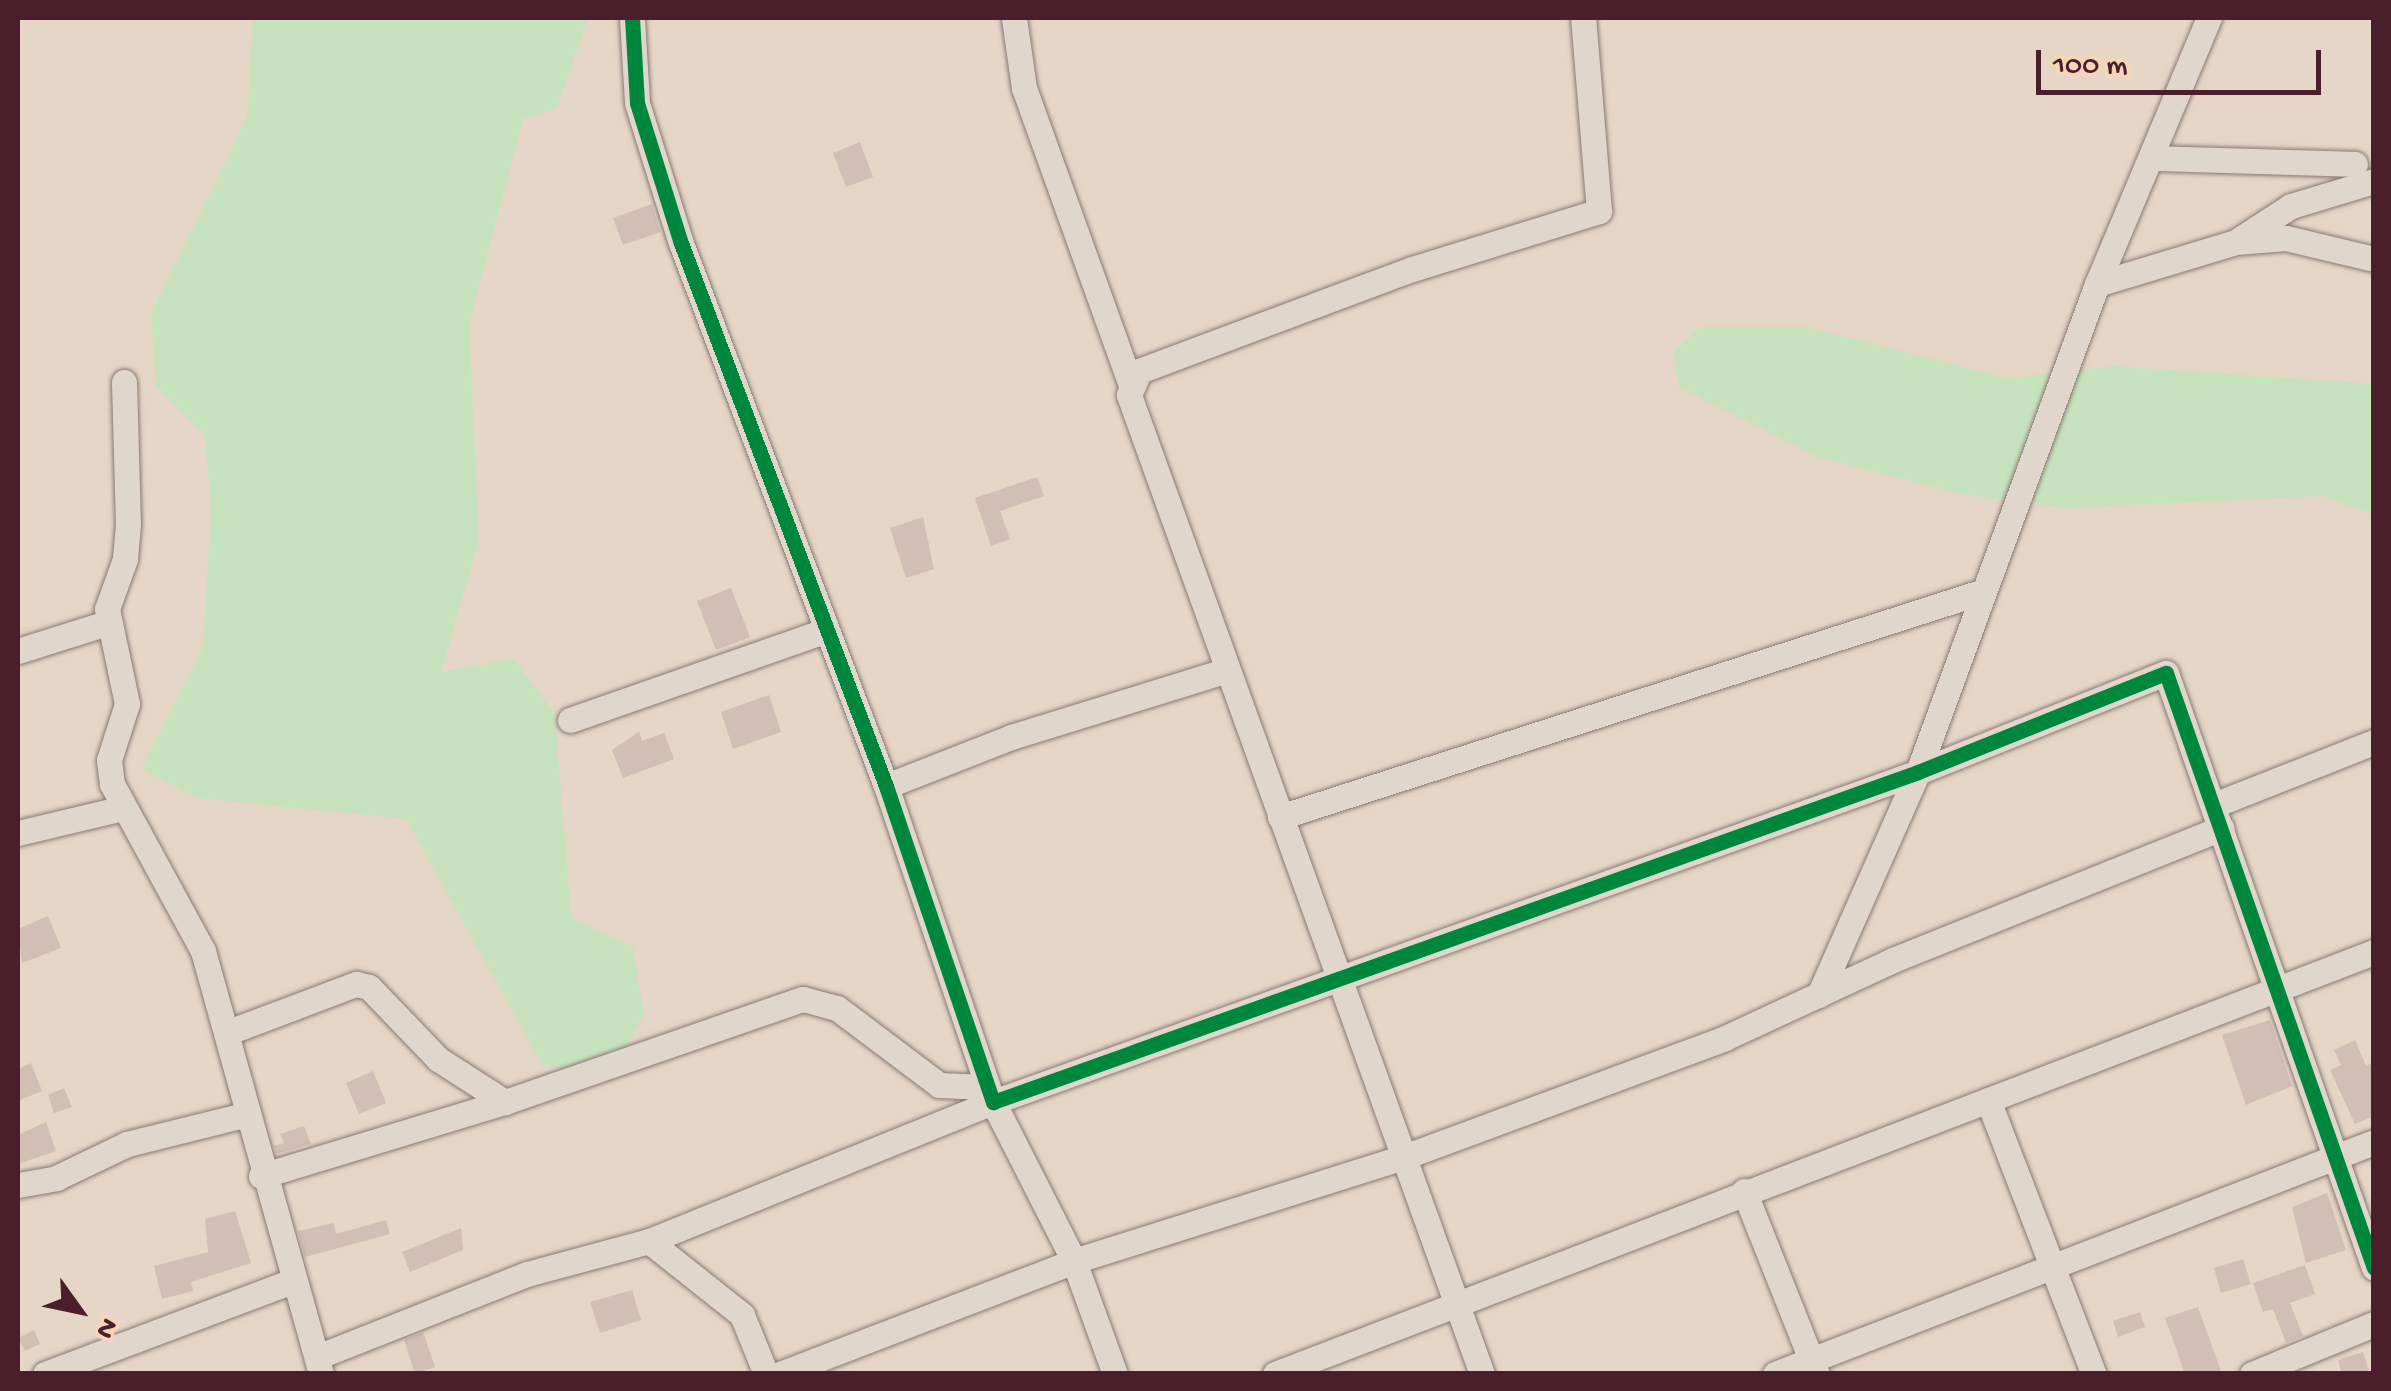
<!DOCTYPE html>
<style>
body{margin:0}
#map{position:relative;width:2391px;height:1391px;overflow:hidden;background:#e6d6c7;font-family:"Gochi Hand",sans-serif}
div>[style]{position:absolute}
.green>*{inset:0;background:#c7e3bd}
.building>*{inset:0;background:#d1beb4}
.roads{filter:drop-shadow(0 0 2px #887974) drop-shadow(0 0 2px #887974)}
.minor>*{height:25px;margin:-12.5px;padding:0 12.5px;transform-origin:12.5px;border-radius:12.5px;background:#e1d6cc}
.cycleway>*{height:15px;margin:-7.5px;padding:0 7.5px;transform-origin:7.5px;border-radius:7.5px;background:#00873e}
span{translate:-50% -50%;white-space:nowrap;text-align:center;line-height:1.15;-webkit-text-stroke:10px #f3d6ba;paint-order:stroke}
.frame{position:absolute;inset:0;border:20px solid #4a1f2b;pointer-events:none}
.north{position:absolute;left:30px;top:1261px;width:100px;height:100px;-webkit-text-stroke:8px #f3d6ba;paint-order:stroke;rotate:123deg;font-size:28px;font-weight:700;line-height:40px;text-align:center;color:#4a1f2b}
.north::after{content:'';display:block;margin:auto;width:35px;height:45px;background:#4a1f2b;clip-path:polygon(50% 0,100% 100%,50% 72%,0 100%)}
.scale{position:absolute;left:2036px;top:50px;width:285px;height:45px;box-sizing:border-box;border:5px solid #4a1f2b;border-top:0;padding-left:12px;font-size:30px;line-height:35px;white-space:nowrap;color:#4a1f2b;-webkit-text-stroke:8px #f3d6ba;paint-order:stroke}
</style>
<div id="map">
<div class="green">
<div style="clip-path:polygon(253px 18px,588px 18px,557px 109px,523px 119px,469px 326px,479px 539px,441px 672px,514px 659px,555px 714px,571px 918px,633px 947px,644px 1015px,610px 1074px,543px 1066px,406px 819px,198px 798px,141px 769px,203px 648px,211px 507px,205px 435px,156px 386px,151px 314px,247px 117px)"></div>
<div style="clip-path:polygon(1700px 327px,1806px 327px,2007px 378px,2113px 366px,2373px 384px,2373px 514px,2322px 496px,2065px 508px,1961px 494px,1820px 458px,1678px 386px,1674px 352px)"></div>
</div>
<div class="building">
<div style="clip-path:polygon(860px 142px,873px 177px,846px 187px,833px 153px)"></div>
<div style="clip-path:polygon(652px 204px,660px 232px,623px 245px,613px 218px)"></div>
<div style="clip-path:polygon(1037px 477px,1044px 496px,1000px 511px,1010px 539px,991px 546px,975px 498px)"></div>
<div style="clip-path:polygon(923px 517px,934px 569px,906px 578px,890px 528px)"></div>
<div style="clip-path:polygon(731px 588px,750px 637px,716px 650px,697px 601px)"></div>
<div style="clip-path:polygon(769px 695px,781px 732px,733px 749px,721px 712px)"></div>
<div style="clip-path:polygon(639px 732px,642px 741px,664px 733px,674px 759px,623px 778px,612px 750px)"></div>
<div style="clip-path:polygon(48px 916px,61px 948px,22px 963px,18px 929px)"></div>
<div style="clip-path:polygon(2270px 1020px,2292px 1086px,2246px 1105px,2222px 1035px)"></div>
<div style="clip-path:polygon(2355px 1040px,2366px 1066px,2374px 1062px,2374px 1116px,2355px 1124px,2330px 1070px,2341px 1065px,2334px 1050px)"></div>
<div style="clip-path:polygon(31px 1063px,42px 1091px,18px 1101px,18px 1069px)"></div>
<div style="clip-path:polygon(373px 1071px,386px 1103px,359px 1114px,346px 1083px)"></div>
<div style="clip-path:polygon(64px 1088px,72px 1107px,54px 1113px,48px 1095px)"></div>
<div style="clip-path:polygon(46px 1122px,56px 1151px,18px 1164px,18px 1135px)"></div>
<div style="clip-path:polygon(304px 1126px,311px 1144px,277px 1154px,274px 1146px,284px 1143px,280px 1134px)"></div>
<div style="clip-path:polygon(2327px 1193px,2346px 1250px,2306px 1263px,2292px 1207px)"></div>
<div style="clip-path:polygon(235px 1211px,251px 1263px,191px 1282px,193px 1291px,162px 1299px,154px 1266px,208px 1252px,205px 1219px)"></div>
<div style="clip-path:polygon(386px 1220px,390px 1234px,305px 1257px,298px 1231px,334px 1223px,336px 1234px)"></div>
<div style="clip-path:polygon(461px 1228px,463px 1250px,410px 1272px,402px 1252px)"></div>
<div style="clip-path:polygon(2243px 1259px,2251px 1284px,2221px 1293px,2214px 1268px)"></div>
<div style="clip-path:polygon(2305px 1265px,2315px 1294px,2290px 1303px,2303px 1336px,2286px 1343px,2273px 1309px,2263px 1312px,2253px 1283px)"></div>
<div style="clip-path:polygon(632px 1290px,641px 1320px,600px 1333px,590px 1302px)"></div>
<div style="clip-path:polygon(2198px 1307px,2222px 1374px,2185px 1374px,2165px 1318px)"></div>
<div style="clip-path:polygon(2140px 1312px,2145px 1327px,2118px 1337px,2113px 1321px)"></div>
<div style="clip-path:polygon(34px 1330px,40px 1344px,25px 1351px,18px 1338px)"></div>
<div style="clip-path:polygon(423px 1332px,435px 1367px,415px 1374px,404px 1340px)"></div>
<div style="clip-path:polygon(2363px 1352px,2370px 1374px,2342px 1374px,2338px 1360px)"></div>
</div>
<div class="roads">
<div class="minor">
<div style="left:632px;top:18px;width:85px;rotate:86.6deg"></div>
<div style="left:637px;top:103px;width:147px;rotate:72.6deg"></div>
<div style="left:681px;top:243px;width:580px;rotate:69.32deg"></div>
<div style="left:886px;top:786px;width:334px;rotate:71.3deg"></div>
<div style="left:993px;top:1102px;width:982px;rotate:-19.63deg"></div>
<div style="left:1918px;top:772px;width:267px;rotate:-21.8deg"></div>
<div style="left:2166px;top:673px;width:630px;rotate:70.73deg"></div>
<div style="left:1014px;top:18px;width:71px;rotate:81.9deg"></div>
<div style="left:1024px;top:88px;width:313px;rotate:70.2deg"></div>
<div style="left:2153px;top:158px;width:202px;rotate:1.7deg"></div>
<div style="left:2240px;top:239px;width:61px;rotate:-32.9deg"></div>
<div style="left:2291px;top:206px;width:87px;rotate:-16.8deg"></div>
<div style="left:2097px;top:284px;width:145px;rotate:-16.8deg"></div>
<div style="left:2236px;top:242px;width:50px;rotate:-4.6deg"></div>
<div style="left:2286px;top:238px;width:90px;rotate:13.4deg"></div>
<div style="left:124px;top:382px;width:142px;rotate:88.4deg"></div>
<div style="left:128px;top:524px;width:35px;rotate:95deg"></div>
<div style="left:125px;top:559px;width:53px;rotate:109.8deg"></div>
<div style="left:107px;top:609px;width:97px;rotate:78.1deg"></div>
<div style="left:127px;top:704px;width:59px;rotate:107.8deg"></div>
<div style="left:109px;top:760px;width:24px;rotate:83deg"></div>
<div style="left:112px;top:784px;width:190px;rotate:61.4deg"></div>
<div style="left:203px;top:951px;width:439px;rotate:74.4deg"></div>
<div style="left:18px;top:651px;width:93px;rotate:-17.5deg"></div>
<div style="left:570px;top:720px;width:269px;rotate:-19.3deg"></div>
<div style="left:886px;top:786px;width:134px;rotate:-21.4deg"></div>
<div style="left:1011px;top:737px;width:226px;rotate:-17.2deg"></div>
<div style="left:2214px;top:805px;width:172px;rotate:-21.5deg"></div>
<div style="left:1280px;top:817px;width:736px;rotate:-17.8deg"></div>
<div style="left:18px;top:833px;width:108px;rotate:-13.4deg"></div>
<div style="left:1819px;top:995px;width:244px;rotate:-66.1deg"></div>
<div style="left:1918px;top:772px;width:520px;rotate:-69.86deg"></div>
<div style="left:2097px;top:284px;width:289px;rotate:-67.2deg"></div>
<div style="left:226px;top:1033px;width:139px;rotate:-20.7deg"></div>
<div style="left:356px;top:984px;width:13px;rotate:13deg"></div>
<div style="left:369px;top:987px;width:100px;rotate:46.2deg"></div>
<div style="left:438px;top:1059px;width:80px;rotate:32.7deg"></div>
<div style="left:1988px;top:1100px;width:294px;rotate:68.9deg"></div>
<div style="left:261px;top:1176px;width:255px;rotate:-16.9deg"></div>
<div style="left:505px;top:1102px;width:315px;rotate:-19.1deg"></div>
<div style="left:803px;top:999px;width:35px;rotate:15deg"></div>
<div style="left:837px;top:1008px;width:128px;rotate:37deg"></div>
<div style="left:939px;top:1085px;width:48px;rotate:2.4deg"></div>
<div style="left:18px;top:1185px;width:39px;rotate:-10deg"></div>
<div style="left:56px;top:1178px;width:79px;rotate:-25.6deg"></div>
<div style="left:127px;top:1144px;width:121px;rotate:-13.9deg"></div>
<div style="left:1744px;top:1191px;width:197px;rotate:68.3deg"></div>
<div style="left:649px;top:1241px;width:119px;rotate:38.5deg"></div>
<div style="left:742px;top:1315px;width:64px;rotate:67.9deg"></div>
<div style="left:317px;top:1357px;width:226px;rotate:-21.6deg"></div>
<div style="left:527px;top:1274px;width:126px;rotate:-15.1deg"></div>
<div style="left:649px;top:1241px;width:371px;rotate:-22deg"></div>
<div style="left:993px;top:1102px;width:178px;rotate:63deg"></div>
<div style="left:1074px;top:1261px;width:120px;rotate:70.1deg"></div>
<div style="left:45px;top:1374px;width:265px;rotate:-20.6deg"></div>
<div style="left:780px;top:1374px;width:315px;rotate:-21deg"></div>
<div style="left:1074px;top:1261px;width:346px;rotate:-17.5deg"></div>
<div style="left:1404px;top:1157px;width:342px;rotate:-20.3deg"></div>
<div style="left:1725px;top:1038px;width:185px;rotate:-24.9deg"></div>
<div style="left:1893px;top:960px;width:354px;rotate:-21.9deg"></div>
<div style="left:1275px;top:1374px;width:1177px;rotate:-21.01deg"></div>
<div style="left:1482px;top:1374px;width:1041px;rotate:-109.83deg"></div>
<div style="left:1129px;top:395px;width:26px;rotate:-67deg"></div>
<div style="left:1139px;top:371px;width:291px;rotate:-20.5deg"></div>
<div style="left:1412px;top:269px;width:196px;rotate:-17.2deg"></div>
<div style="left:1599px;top:211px;width:194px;rotate:-94.7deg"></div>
<div style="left:1775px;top:1374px;width:642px;rotate:-21.17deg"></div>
<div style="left:2252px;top:1374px;width:132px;rotate:-22.3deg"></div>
</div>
</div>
<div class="cycleway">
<div style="left:632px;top:18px;width:85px;rotate:86.6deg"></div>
<div style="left:637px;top:103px;width:147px;rotate:72.6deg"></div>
<div style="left:681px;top:243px;width:580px;rotate:69.32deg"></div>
<div style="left:886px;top:786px;width:334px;rotate:71.3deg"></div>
<div style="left:993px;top:1102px;width:982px;rotate:-19.63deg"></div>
<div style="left:1918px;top:772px;width:267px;rotate:-21.8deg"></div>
<div style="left:2166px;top:673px;width:630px;rotate:70.73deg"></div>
</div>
<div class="frame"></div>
<div class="north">N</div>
<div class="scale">100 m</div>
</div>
